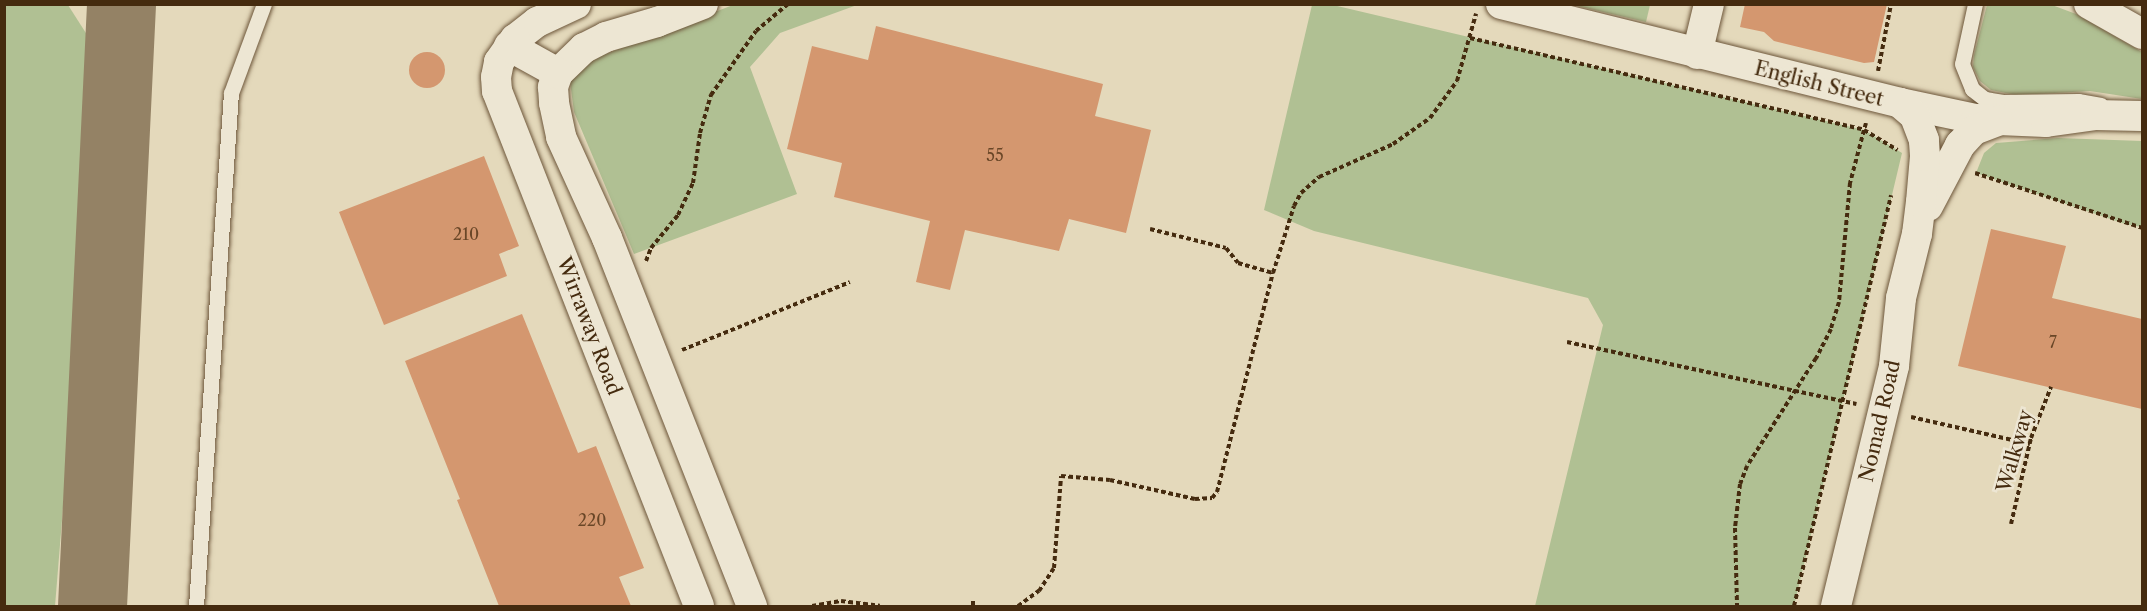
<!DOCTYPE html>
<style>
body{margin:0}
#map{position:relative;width:2147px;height:611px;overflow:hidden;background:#e4d9bb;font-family:"Libre Caslon Text",serif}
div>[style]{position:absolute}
.green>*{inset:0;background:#b0c093}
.taxiway>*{height:69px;margin:-34.5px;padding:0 34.5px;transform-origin:34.5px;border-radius:34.5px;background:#948265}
.building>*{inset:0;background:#d4976f}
.round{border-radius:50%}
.path>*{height:4px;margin-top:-2px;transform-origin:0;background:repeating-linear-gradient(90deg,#452b0f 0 4.5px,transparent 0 7.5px)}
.roads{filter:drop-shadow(0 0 2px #6d563a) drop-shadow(0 0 2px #6d563a)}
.service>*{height:15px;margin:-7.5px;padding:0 7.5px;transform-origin:7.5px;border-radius:7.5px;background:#ede6d3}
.minor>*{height:30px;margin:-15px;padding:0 15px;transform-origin:15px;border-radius:15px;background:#ede6d3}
span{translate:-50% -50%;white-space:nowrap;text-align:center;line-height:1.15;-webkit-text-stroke:5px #ede6d3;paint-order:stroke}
.number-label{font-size:16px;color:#694627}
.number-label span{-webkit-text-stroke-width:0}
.street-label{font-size:20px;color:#452b0f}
.frame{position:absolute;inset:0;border:6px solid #452b0f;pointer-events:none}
</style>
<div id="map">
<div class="green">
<div style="clip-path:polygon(4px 5px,68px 5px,91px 41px,77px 336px,55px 606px,5px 606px)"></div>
<div style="clip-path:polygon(733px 5px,857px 5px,780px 33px,750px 67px,797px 194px,634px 254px,574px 112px,570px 82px,575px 72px,590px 60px)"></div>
<div style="clip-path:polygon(1312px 5px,1333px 5px,1864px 130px,1902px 153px,1794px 606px,1535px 606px,1603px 325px,1588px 298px,1314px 231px,1264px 210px)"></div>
<div style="clip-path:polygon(1573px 5px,1650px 4px,1650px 5px,1646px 22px)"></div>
<div style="clip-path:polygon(1987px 5px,2052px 5px,2076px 14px,2142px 52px,2142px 99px,2090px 91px,2016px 95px,1991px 90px,1980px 81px,1973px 67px,1974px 55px)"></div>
<div style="clip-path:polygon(2058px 138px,2142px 141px,2142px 227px,2125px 224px,1976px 173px,1984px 153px,1996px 143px)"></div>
</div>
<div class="taxiway">
<div style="left:92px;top:606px;width:603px;rotate:-87.24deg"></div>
</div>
<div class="building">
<div style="clip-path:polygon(1745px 4px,1887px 4px,1874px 62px,1864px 63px,1774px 41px,1764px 32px,1740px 27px)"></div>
<div style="clip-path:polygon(876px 26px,1103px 84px,1095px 116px,1151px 130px,1126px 233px,1069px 219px,1059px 251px,965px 230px,950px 290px,916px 282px,930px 221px,834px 197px,842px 163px,787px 149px,812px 46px,868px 60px)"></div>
<div class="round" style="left:409px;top:52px;width:36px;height:36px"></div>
<div style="clip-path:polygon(484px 156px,519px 246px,499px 254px,507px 276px,384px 325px,339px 212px)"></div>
<div style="clip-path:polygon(1991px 229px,2066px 246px,2052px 298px,2142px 319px,2142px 409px,1958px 366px)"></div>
<div style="clip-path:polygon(522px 314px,578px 453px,596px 446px,644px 568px,619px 577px,631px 606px,499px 606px,457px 500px,460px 499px,405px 361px)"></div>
</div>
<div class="path">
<div style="left:1470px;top:38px;width:405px;rotate:13.1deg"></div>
<div style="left:1864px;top:130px;width:55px;rotate:104.8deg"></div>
<div style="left:1850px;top:183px;width:120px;rotate:95.3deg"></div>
<div style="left:1839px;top:302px;width:28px;rotate:107deg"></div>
<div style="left:1831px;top:329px;width:33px;rotate:117deg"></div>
<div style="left:1816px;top:358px;width:128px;rotate:122.6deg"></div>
<div style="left:1747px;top:466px;width:19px;rotate:111deg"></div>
<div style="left:1740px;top:484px;width:44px;rotate:96.5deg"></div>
<div style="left:1735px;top:528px;width:78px;rotate:88.5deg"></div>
<div style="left:1878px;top:71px;width:68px;rotate:-79deg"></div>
<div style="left:1866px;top:123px;width:7px;rotate:106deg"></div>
<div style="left:1864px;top:130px;width:39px;rotate:31deg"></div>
<div style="left:1975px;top:173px;width:176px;rotate:18.2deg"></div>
<div style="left:1150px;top:229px;width:78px;rotate:14deg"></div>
<div style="left:1226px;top:248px;width:19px;rotate:51deg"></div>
<div style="left:1238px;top:263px;width:36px;rotate:16deg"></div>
<div style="left:646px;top:261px;width:14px;rotate:-69deg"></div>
<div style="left:651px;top:248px;width:43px;rotate:-50.7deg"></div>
<div style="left:678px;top:215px;width:35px;rotate:-65deg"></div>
<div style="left:693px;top:183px;width:50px;rotate:-82deg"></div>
<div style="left:700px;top:133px;width:40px;rotate:-74deg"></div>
<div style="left:711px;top:95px;width:78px;rotate:-54.9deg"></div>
<div style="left:756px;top:31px;width:42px;rotate:-40.2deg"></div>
<div style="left:1567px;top:342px;width:296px;rotate:12.1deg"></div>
<div style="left:682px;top:350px;width:181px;rotate:-22deg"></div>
<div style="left:1911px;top:417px;width:122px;rotate:12.8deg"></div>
<div style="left:2011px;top:524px;width:88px;rotate:-76.9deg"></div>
<div style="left:2031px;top:438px;width:55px;rotate:-68.6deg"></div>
<div style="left:973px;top:601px;width:5px;rotate:90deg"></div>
<div style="left:812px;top:606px;width:29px;rotate:-10deg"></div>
<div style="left:841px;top:601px;width:39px;rotate:7deg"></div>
<div style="left:1018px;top:606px;width:26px;rotate:-36deg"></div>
<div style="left:1039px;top:591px;width:27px;rotate:-57deg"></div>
<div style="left:1054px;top:568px;width:92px;rotate:-85.6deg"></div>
<div style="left:1061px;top:476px;width:49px;rotate:4.7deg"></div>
<div style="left:1110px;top:480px;width:87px;rotate:12.6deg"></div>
<div style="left:1195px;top:499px;width:17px;rotate:-3deg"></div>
<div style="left:1212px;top:498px;width:8px;rotate:-50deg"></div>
<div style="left:1217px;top:492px;width:226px;rotate:-75.7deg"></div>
<div style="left:1273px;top:273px;width:70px;rotate:-72.6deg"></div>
<div style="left:1294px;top:206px;width:15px;rotate:-62deg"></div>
<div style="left:1301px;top:193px;width:24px;rotate:-42deg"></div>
<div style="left:1319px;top:177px;width:81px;rotate:-24deg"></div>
<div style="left:1393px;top:144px;width:45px;rotate:-35.1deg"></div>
<div style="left:1430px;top:118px;width:46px;rotate:-53.9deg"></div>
<div style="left:1457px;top:81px;width:70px;rotate:-74.2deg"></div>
<div style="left:1794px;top:606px;width:422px;rotate:-76.7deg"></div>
</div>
<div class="roads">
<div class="service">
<div style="left:1975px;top:4px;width:61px;rotate:102.2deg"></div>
<div style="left:1962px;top:64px;width:27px;rotate:68deg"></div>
<div style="left:1972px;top:89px;width:16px;rotate:38deg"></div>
<div style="left:1985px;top:99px;width:18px;rotate:9deg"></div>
<div style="left:2003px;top:102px;width:75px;rotate:-0.8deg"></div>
<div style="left:2078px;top:101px;width:23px;rotate:10deg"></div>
<div style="left:196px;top:606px;width:514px;rotate:-86.1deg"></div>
<div style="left:231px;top:93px;width:95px;rotate:-69.7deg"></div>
</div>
<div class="minor">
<div style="left:576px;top:4px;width:43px;rotate:155.2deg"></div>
<div style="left:537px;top:22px;width:28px;rotate:142deg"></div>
<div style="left:515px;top:39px;width:28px;rotate:125deg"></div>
<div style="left:499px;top:62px;width:15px;rotate:101deg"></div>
<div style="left:496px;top:77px;width:14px;rotate:86deg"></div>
<div style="left:497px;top:91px;width:553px;rotate:68.58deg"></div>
<div style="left:703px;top:4px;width:49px;rotate:158.6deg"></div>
<div style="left:657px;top:22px;width:53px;rotate:163.6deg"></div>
<div style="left:606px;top:37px;width:25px;rotate:153deg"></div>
<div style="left:584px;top:48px;width:36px;rotate:136deg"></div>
<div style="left:558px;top:73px;width:15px;rotate:110deg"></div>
<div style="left:553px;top:87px;width:16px;rotate:86deg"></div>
<div style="left:554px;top:103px;width:35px;rotate:78deg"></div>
<div style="left:561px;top:137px;width:111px;rotate:65.5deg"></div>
<div style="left:607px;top:238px;width:396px;rotate:68.5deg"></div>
<div style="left:1501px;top:4px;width:411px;rotate:13.9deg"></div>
<div style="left:1900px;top:103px;width:78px;rotate:11.9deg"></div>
<div style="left:1976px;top:119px;width:70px;rotate:2.5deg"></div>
<div style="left:2046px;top:122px;width:49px;rotate:-8.1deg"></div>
<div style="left:2095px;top:115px;width:47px;rotate:1.2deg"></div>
<div style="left:2089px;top:4px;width:61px;rotate:29.5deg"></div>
<div style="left:509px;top:46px;width:56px;rotate:28.9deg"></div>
<div style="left:1697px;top:54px;width:51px;rotate:-76.5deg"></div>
<div style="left:1928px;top:206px;width:69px;rotate:-62.3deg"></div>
<div style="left:1960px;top:145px;width:21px;rotate:-47deg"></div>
<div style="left:1974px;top:130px;width:26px;rotate:-21deg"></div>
<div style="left:1836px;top:606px;width:247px;rotate:-76.4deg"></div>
<div style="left:1894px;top:366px;width:68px;rotate:-84.1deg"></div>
<div style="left:1901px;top:298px;width:66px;rotate:-76deg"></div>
<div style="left:1917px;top:234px;width:32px;rotate:-83deg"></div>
<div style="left:1921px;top:202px;width:46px;rotate:-85deg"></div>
<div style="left:1925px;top:156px;width:16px;rotate:-94deg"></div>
<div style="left:1924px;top:140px;width:26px;rotate:-111deg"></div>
<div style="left:1915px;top:116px;width:20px;rotate:-139deg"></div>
</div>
</div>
<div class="number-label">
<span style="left:995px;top:155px">55</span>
<span style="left:466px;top:234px">210</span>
<span style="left:2053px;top:342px">7</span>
<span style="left:592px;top:520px">220</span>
</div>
<div class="street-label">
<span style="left:1819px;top:84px;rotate:14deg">English Street</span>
<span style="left:589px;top:326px;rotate:69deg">Wirraway Road</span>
<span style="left:1880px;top:421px;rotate:-77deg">Nomad Road</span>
<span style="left:2015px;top:451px;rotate:-74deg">Walkway</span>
</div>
<div class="frame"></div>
</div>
